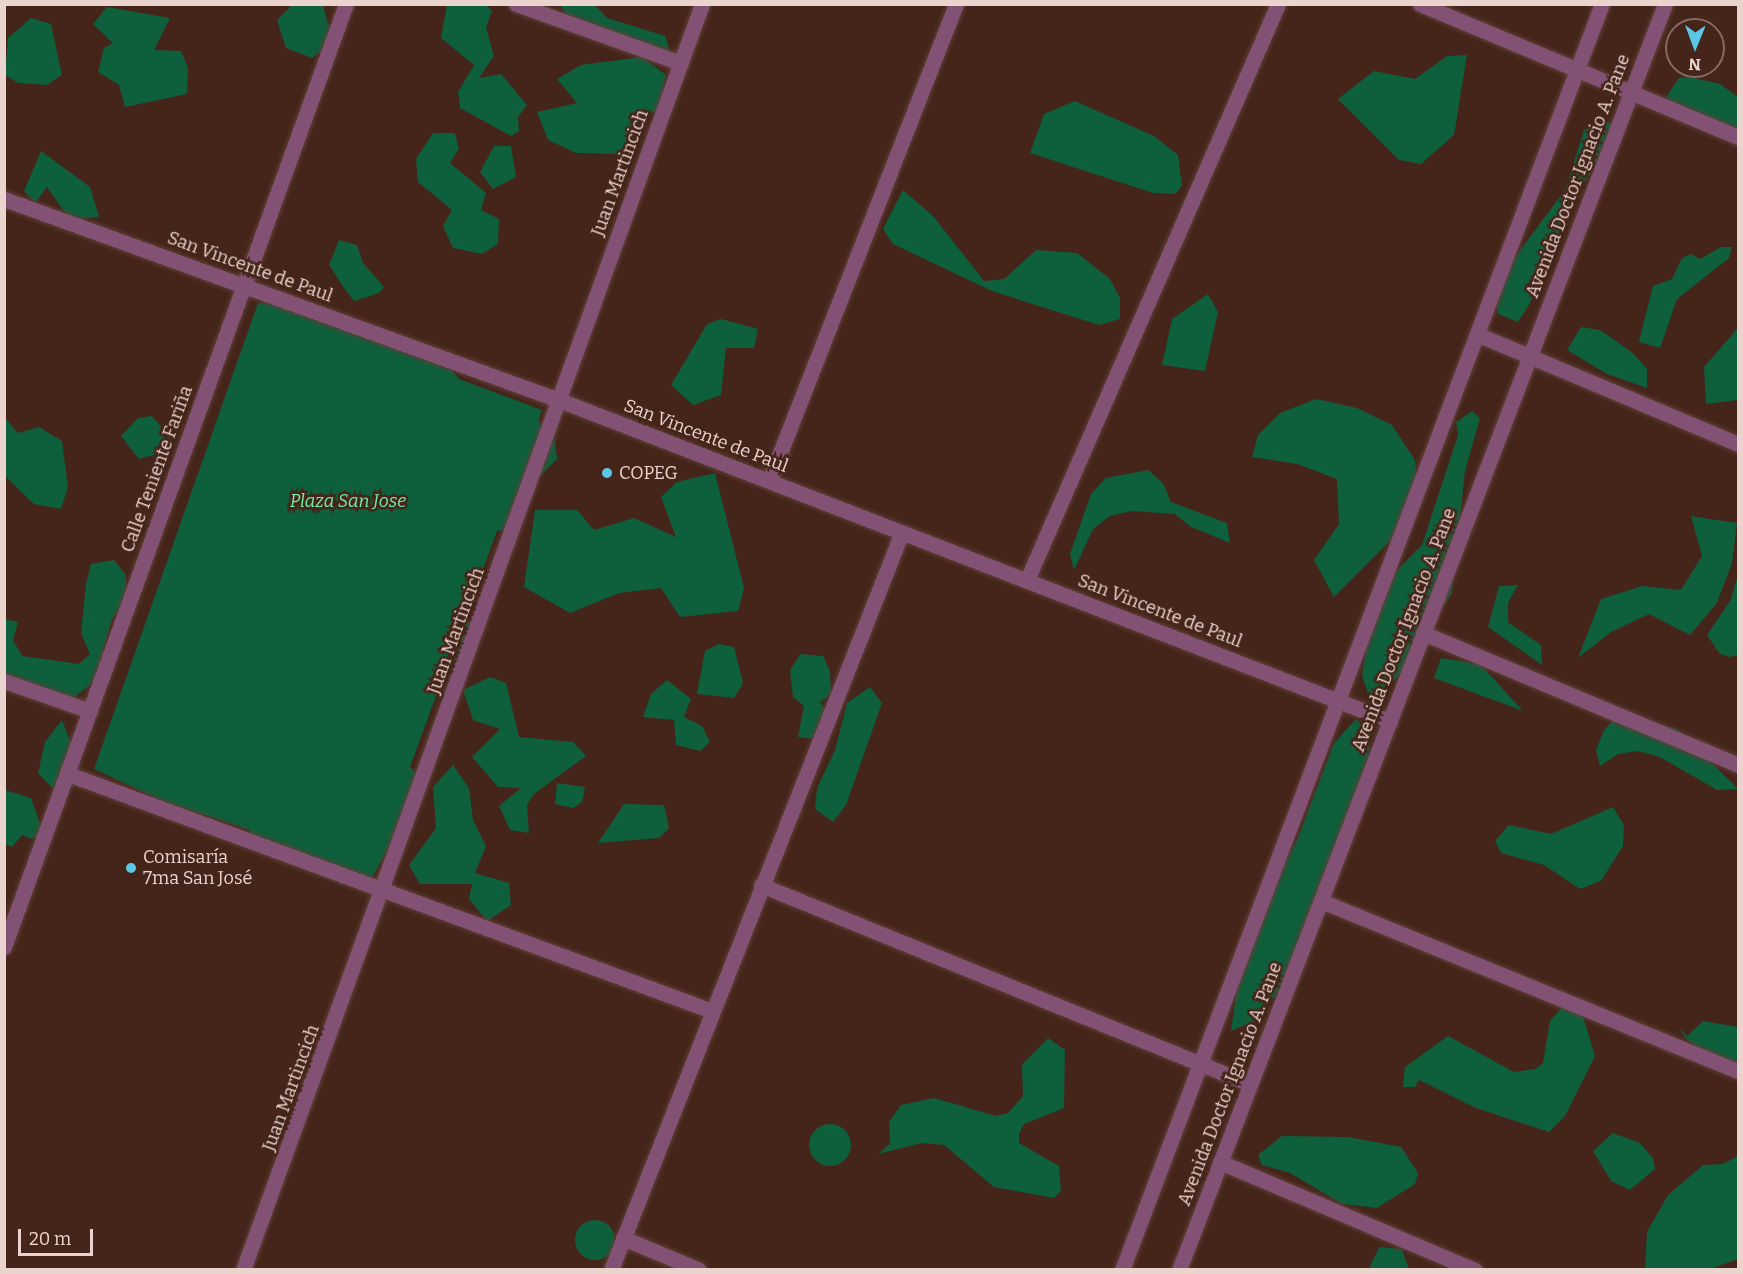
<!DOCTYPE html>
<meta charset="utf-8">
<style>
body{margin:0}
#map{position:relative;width:1743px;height:1274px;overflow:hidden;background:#45241a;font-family:Bitter,serif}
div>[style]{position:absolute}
.green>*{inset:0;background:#0e5f3b}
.round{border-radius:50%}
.roads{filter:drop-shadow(0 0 2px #5f4037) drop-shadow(0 0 2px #5f4037)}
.minor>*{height:15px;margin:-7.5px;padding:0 7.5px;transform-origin:7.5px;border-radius:7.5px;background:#825174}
.dots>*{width:16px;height:16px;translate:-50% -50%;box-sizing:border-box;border:3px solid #45241a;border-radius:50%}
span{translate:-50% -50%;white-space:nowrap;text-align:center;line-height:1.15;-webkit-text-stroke:5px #45241a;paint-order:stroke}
.street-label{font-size:18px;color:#ead4cd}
.poi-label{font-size:18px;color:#ead4cd}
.left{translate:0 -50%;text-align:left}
.park-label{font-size:18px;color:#6ef0ab;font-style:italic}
.frame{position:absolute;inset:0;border:6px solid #ead4cd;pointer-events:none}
.north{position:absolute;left:1665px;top:18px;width:60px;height:60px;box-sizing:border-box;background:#45241a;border:2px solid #876a62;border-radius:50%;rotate:181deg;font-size:16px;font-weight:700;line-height:24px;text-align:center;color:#ead4cd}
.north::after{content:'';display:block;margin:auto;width:21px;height:27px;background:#5ac8e5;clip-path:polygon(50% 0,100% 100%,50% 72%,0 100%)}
.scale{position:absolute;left:18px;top:1229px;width:75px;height:27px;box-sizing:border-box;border:3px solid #ead4cd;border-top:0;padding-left:8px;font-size:18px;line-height:21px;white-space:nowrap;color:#ead4cd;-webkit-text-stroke:4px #45241a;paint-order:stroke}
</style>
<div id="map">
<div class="green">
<div style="clip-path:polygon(292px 5px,323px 5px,333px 42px,312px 58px,286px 48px,277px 20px)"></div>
<div style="clip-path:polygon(447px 5px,487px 5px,492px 11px,486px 27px,494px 56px,479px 78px,501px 74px,527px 105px,518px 117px,519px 131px,511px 136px,460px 108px,458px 92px,474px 65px,441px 38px)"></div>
<div style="clip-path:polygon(595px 5px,607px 18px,665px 36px,670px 51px,568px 20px,561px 6px)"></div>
<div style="clip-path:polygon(107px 7px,170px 18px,154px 50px,181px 51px,188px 68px,187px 94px,125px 107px,119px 85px,98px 72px,104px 48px,113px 43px,93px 24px)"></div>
<div style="clip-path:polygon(31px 18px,51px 24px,62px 75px,47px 85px,18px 83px,5px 75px,8px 38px)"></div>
<div style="clip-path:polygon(1467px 55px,1454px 135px,1421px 164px,1399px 160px,1338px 99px,1374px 71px,1415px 79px,1447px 56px)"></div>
<div style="clip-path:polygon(642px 57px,666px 75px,658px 108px,639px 125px,637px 143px,620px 154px,576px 153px,548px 140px,537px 112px,577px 103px,557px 79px,581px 65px)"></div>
<div style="clip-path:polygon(1689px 77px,1720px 84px,1738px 97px,1738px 144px,1664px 100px,1679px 78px)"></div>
<div style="clip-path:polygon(1075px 101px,1154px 136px,1178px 155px,1182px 186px,1175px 194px,1153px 193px,1030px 153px,1044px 114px)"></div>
<div style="clip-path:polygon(1603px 121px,1624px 126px,1573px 199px,1530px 303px,1518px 322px,1498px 314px,1495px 294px,1504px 272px,1565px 190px,1584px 130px)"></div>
<div style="clip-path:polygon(433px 133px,455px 133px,459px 149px,450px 163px,486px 193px,481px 210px,499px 219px,498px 244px,482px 254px,453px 248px,443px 226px,452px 210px,418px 182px,416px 159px)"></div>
<div style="clip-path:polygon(494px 146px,511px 146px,516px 177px,493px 189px,480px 172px)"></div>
<div style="clip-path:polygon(41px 151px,90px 187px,99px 217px,70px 220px,47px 187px,35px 203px,24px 191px)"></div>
<div style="clip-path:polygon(903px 190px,934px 217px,984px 281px,1004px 279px,1036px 250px,1077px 253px,1110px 279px,1120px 298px,1120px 319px,1099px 325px,992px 291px,893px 244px,883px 229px)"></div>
<div style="clip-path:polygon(339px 240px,357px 245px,363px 263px,384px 287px,379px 293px,354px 301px,344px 288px,329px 265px)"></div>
<div style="clip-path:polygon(1721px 247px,1732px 247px,1729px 258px,1677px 299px,1660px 348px,1639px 342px,1637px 349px,1653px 286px,1672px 279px,1682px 258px,1691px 254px,1700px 259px)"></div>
<div style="clip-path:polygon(1208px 294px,1218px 312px,1205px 371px,1162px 365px,1172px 319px)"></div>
<div style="clip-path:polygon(289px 301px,445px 361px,459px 379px,542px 410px,538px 421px,554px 434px,557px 459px,531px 486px,507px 530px,497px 531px,467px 614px,470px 625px,452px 670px,446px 669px,410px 767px,418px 774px,392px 841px,372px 878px,341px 885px,313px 856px,256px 850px,250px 830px,163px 801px,94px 769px,258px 303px)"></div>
<div style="clip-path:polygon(721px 319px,758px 329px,754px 348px,726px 348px,721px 395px,693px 405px,671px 385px,707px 324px)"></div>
<div style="clip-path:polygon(1581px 327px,1600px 330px,1633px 353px,1647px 369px,1647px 388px,1607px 374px,1567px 350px)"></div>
<div style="clip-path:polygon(1738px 328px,1738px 400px,1706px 404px,1704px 367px)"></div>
<div style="clip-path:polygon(1316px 399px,1357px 408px,1392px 425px,1415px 460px,1419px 501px,1394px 537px,1334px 597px,1314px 560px,1339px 524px,1337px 479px,1297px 464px,1252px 457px,1258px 435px,1280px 413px)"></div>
<div style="clip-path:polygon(1472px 411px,1480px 418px,1465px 471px,1452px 593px,1401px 673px,1380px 696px,1369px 696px,1362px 676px,1372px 610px,1397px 570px,1422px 545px,1458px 435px,1456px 422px)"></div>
<div style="clip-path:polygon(152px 416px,172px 439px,164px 452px,139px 459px,121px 436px,138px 418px)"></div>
<div style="clip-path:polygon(5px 418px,18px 433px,39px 427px,62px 441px,68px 487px,61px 509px,34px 504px,5px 476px)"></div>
<div style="clip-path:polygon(1148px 470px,1163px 483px,1171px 502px,1227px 523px,1230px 543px,1191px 527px,1175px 514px,1132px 511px,1110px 516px,1093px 529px,1074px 570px,1070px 554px,1091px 494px,1106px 478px)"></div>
<div style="clip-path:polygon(715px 473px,744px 588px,738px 611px,680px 617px,661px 588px,619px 593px,570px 613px,524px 587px,535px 510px,577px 510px,594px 530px,634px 518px,676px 537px,661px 497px,677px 482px)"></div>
<div style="clip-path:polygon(1691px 516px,1737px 523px,1732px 563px,1717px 603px,1690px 635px,1649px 614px,1611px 632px,1578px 658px,1601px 599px,1642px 586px,1681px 590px,1702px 556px)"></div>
<div style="clip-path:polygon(114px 560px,126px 575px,126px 600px,112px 619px,95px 681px,66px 704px,5px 680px,4px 619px,18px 622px,13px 640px,22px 656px,79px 664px,90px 654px,81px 633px,86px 584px,91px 564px)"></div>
<div style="clip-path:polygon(1738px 575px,1738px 655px,1730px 657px,1720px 654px,1707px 635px,1730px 601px)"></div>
<div style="clip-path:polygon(1518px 585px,1508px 603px,1508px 622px,1541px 645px,1542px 665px,1488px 627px,1499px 586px)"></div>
<div style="clip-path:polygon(719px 644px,734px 647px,743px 683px,734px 698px,697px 694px,705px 651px)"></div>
<div style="clip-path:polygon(800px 654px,823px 656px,830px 671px,831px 693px,820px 703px,834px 718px,826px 740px,798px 737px,804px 706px,793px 697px,790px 671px)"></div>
<div style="clip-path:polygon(1441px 658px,1480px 664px,1523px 711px,1434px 678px)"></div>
<div style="clip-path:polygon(490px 677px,506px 683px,519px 737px,573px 742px,586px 756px,534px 794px,527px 805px,529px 833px,510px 830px,499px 806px,521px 788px,498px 787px,472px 757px,500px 729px,473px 720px,463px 690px)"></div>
<div style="clip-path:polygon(667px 680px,691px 699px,684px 717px,702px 726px,710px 742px,700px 751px,676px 745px,674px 720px,643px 717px,651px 694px)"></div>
<div style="clip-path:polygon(870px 687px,882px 703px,846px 805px,833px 822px,815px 809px,817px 788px,835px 750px,847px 703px)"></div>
<div style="clip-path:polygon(1618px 715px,1678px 729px,1738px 789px,1717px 790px,1660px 757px,1638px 751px,1618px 754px,1600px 766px,1596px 750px,1604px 730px)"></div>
<div style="clip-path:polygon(1356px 719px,1371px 734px,1366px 780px,1283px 987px,1252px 1022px,1231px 1031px,1237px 987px,1275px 880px,1297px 840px,1334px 743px)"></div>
<div style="clip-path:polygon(62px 720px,81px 768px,73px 787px,52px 788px,38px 773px,45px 742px)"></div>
<div style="clip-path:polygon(453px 765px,469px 788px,473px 820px,486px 846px,475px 873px,509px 883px,511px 905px,487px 921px,469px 899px,472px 884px,420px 884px,409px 865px,436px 828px,433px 787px)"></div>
<div style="clip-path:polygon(557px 783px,585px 787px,582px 802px,573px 808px,555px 804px)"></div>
<div style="clip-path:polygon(5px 790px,31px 798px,43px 832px,32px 839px,22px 835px,12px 847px,5px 844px)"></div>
<div style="clip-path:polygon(624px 804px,664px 805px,669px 828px,659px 838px,598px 843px)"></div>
<div style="clip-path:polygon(1613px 807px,1624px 825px,1623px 846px,1601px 881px,1580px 889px,1544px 865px,1501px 853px,1495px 841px,1509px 825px,1551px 834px)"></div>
<div style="clip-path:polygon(1565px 1004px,1583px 1016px,1595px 1056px,1565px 1116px,1549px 1132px,1476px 1108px,1419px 1080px,1415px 1087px,1403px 1087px,1405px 1067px,1448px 1036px,1514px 1072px,1535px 1069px,1543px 1063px,1550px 1021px)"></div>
<div style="clip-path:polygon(1703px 1021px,1738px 1027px,1738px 1063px,1712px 1058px,1685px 1038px,1680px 1028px,1687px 1036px)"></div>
<div style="clip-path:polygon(1048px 1038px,1065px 1050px,1064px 1108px,1024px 1124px,1019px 1133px,1019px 1143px,1059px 1166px,1061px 1190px,1054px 1198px,994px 1187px,944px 1145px,922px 1143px,878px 1154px,890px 1144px,889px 1122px,901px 1105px,934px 1098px,996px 1116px,1008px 1113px,1023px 1096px,1022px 1065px)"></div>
<div class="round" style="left:809px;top:1124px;width:42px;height:42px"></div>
<div style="clip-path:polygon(1613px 1133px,1640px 1143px,1653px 1158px,1655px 1169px,1630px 1190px,1611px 1181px,1593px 1151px)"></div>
<div style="clip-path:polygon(1282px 1136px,1348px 1137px,1401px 1147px,1418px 1173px,1415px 1184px,1377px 1208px,1342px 1204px,1290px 1173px,1262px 1165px,1258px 1155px)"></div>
<div style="clip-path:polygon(1738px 1156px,1738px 1259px,1710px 1269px,1645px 1269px,1647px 1232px,1668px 1195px,1703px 1165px,1723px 1164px)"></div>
<div class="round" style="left:575px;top:1220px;width:40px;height:40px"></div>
<div style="clip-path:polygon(1379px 1247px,1402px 1249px,1409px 1269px,1369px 1269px)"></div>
</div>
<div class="roads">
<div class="minor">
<div style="left:516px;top:4px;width:175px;rotate:19.7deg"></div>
<div style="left:1420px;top:4px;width:345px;rotate:22.7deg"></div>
<div style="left:4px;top:199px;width:590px;rotate:19.91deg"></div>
<div style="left:559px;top:400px;width:891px;rotate:21.12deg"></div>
<div style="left:1479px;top:335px;width:281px;rotate:22.8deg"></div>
<div style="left:769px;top:481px;width:512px;rotate:-68.59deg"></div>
<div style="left:1027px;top:580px;width:628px;rotate:-66.45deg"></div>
<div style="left:1423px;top:633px;width:342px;rotate:22.7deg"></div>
<div style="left:4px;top:681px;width:91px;rotate:19.2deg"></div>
<div style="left:68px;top:774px;width:686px;rotate:20.2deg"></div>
<div style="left:761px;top:885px;width:528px;rotate:22.14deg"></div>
<div style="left:1321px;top:901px;width:450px;rotate:22.2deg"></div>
<div style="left:4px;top:947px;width:1003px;rotate:-70.07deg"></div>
<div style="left:1220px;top:1162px;width:277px;rotate:23deg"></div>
<div style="left:623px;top:1238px;width:82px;rotate:22.8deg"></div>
<div style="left:243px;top:1270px;width:1347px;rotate:-70.07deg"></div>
<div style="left:611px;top:1270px;width:793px;rotate:-68.48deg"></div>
<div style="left:1122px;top:1270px;width:1354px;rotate:-69.24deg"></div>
<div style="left:1179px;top:1270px;width:1356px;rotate:-69deg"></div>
</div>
</div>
<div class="dots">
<div style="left:607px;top:473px;background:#5ac8e5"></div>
<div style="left:131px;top:868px;background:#5ac8e5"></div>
</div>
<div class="street-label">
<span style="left:620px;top:173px;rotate:-70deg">Juan Martincich</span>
<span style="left:1578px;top:176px;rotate:-69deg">Avenida Doctor Ignacio A. Pane</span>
<span style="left:250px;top:267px;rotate:20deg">San Vincente de Paul</span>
<span style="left:706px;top:436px;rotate:21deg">San Vincente de Paul</span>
<span style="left:157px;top:469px;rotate:-70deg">Calle Teniente Fariña</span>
<span style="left:1160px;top:611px;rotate:21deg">San Vincente de Paul</span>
<span style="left:1404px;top:630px;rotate:-69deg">Avenida Doctor Ignacio A. Pane</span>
<span style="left:456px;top:631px;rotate:-70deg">Juan Martincich</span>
<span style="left:1230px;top:1084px;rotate:-69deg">Avenida Doctor Ignacio A. Pane</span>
<span style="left:291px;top:1088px;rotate:-70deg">Juan Martincich</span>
</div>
<div class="poi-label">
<span class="left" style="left:619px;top:473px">COPEG</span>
<span class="left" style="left:143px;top:868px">Comisaría<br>7ma San José</span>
</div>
<div class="park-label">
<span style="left:348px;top:501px">Plaza San Jose</span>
</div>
<div class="frame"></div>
<div class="north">N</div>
<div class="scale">20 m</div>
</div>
